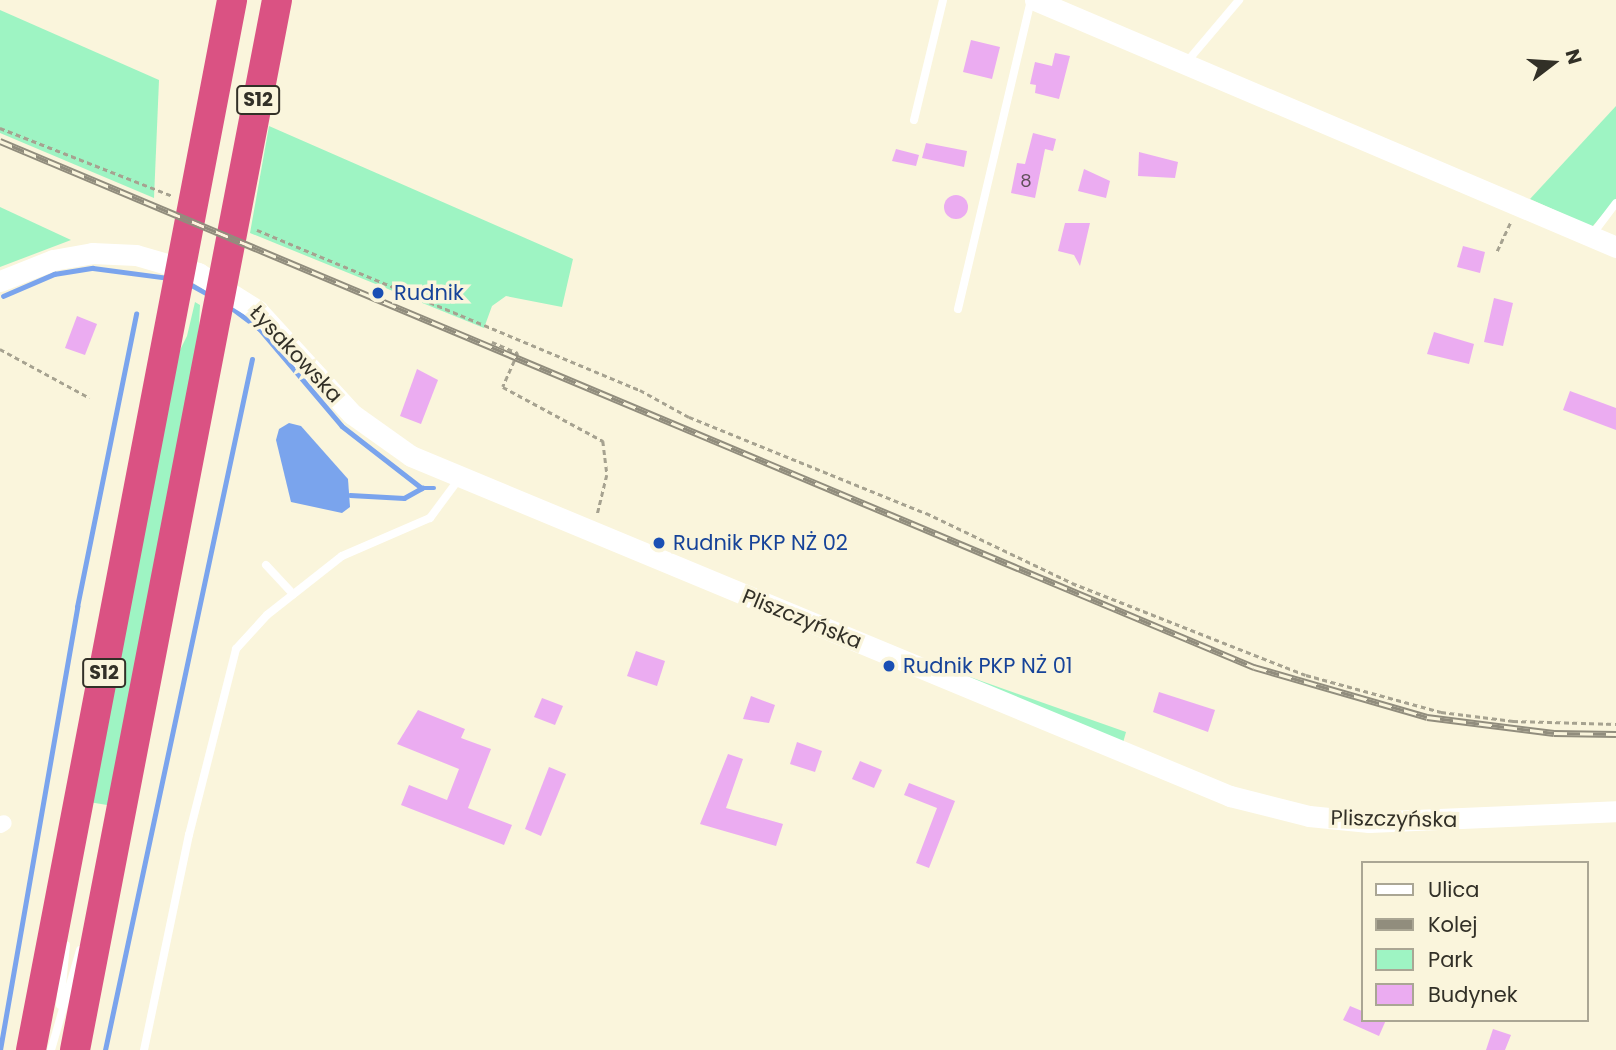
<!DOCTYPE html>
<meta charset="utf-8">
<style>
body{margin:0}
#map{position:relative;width:1616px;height:1050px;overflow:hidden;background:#faf5dc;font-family:Poppins,sans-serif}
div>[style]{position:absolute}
.green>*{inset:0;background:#9ef4c3}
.water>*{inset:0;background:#7aa4ed}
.stream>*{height:4.5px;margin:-2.25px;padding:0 2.25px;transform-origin:2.25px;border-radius:2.25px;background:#7aa4ed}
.building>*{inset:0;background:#ebacf1}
.round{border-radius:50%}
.path>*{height:2.5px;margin-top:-1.25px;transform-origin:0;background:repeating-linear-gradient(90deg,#a6a290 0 5px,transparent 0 8.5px)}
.service>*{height:8px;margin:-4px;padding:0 4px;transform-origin:4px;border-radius:4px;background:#fff}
.minor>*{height:16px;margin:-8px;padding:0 8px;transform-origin:8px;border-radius:8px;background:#fff}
.tertiary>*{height:21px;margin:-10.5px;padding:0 10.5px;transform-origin:10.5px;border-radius:10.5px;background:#fff}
.motorway>*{height:30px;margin:-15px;padding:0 15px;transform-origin:15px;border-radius:15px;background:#da5283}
.rail>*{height:7px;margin-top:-3.5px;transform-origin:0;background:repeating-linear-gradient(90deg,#faf5dc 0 13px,#918d7d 0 26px);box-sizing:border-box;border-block:2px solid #918d7d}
.dots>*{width:19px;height:19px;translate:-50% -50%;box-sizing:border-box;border:4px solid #faf5dc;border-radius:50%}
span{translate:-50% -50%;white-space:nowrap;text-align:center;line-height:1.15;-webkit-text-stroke:7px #faf5dc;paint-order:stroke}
.number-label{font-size:18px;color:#604f5a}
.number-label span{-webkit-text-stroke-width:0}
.shield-label span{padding:2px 5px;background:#faf5dc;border:2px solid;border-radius:5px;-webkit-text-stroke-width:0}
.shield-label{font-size:19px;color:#323027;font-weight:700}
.transit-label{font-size:21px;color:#164399}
.left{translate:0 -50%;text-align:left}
.street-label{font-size:21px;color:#323027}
.legend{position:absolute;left:1361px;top:861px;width:228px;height:161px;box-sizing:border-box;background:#faf5dc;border:2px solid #aaa694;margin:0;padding:9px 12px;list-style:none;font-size:21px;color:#323027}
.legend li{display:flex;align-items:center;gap:14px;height:35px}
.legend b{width:35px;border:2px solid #aaa694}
.north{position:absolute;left:1518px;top:28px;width:70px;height:70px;-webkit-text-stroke:5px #faf5dc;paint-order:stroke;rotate:73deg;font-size:19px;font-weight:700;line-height:28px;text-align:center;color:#323027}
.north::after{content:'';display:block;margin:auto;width:24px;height:32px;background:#323027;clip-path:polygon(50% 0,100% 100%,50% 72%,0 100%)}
</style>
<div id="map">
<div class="green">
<div style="clip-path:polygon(0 10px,159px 80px,154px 198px,0 133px)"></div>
<div style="clip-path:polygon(1616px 106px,1616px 199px,1592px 227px,1530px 199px)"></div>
<div style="clip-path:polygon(269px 126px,573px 259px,562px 307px,506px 296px,492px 306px,484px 328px,250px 233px)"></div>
<div style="clip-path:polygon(0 207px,71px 240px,0 267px)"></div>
<div style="clip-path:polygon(195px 302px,200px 305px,197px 366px,113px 806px,89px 802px,174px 362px,187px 336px)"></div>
<div style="clip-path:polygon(939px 666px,1126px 732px,1121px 750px)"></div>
</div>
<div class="water">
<div style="clip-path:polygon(289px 423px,301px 426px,348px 479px,350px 507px,342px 513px,291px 502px,276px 440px,279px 429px)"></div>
</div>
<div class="stream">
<div style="left:188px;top:283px;width:23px;rotate:29deg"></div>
<div style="left:3px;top:296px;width:56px;rotate:-23.3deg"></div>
<div style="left:54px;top:274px;width:39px;rotate:-9deg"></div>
<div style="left:93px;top:268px;width:77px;rotate:7.5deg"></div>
<div style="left:228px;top:305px;width:39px;rotate:37deg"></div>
<div style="left:259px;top:328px;width:128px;rotate:49.7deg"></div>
<div style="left:342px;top:426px;width:101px;rotate:37.8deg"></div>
<div style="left:350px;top:495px;width:54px;rotate:3.2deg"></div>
<div style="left:404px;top:498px;width:21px;rotate:-29deg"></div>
<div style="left:422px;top:488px;width:12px"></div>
<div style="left:0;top:1050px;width:450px;rotate:-80.1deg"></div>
<div style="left:77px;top:607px;width:299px;rotate:-78.6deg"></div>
<div style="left:105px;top:1050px;width:706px;rotate:-77.99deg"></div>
</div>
<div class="building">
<div style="clip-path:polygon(971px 40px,1000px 47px,992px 79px,963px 72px)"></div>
<div style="clip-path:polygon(1055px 53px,1070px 56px,1059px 99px,1035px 93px,1036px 85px,1030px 84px,1035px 62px,1052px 66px)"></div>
<div style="clip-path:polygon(1033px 133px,1056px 139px,1053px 151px,1045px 149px,1035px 198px,1011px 193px,1017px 163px,1025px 164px)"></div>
<div style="clip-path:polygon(926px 143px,967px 151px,964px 167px,922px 158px)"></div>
<div style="clip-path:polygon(896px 149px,919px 155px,916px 166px,892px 161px)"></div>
<div style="clip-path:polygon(1139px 152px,1178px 162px,1175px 178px,1138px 176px)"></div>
<div style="clip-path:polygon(1084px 169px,1110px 181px,1106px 198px,1078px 191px)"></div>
<div class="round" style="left:944px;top:195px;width:24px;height:24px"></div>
<div style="clip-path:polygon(1065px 223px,1090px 223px,1080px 266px,1074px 255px,1058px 251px)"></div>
<div style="clip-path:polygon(1463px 246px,1485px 252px,1480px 273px,1457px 267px)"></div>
<div style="clip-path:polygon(1494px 298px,1513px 303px,1503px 346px,1484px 342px)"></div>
<div style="clip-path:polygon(77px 316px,97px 324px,85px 355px,65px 348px)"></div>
<div style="clip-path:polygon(1434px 332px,1474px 344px,1469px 364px,1427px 354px)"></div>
<div style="clip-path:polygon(417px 369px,438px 380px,421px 424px,400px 416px)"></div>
<div style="clip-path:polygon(1570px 391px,1616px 408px,1616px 430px,1563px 410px)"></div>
<div style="clip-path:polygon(636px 651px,665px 661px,657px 686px,627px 676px)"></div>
<div style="clip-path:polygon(1159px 692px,1215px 710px,1208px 732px,1153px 712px)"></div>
<div style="clip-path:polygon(751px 696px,775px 705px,769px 723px,743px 719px)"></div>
<div style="clip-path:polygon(542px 698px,563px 706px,555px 725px,534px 717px)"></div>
<div style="clip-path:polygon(418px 710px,465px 729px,461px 738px,491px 749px,468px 808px,512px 825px,504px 845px,401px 805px,409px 785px,447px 800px,459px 769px,397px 744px)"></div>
<div style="clip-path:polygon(797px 742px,822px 751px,815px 772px,790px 764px)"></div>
<div style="clip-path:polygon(728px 754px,743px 759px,726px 808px,783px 824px,776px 846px,700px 824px)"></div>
<div style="clip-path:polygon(860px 761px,882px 770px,874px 788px,852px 779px)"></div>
<div style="clip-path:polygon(549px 767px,566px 774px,541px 836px,525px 829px)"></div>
<div style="clip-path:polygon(909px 783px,955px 801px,929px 868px,916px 863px,937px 808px,904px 795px)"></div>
<div style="clip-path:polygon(1350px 1006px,1362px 1011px,1362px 1020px,1386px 1020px,1379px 1036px,1343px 1020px)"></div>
<div style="clip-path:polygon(1493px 1029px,1511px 1035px,1505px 1050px,1486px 1050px)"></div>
</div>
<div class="path">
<div style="left:0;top:128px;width:186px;rotate:21.5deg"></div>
<div style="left:257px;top:230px;width:415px;rotate:22.7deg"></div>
<div style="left:640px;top:390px;width:56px;rotate:28.9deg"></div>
<div style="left:689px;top:417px;width:256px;rotate:22.1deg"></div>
<div style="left:926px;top:513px;width:162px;rotate:25.6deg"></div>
<div style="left:1072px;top:583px;width:251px;rotate:21.5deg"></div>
<div style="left:1306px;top:675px;width:140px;rotate:15.3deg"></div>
<div style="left:1441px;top:712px;width:73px;rotate:7.1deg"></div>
<div style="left:1513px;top:721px;width:103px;rotate:1.7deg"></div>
<div style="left:1497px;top:251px;width:31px;rotate:-65deg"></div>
<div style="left:492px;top:342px;width:28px;rotate:23deg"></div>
<div style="left:518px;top:353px;width:37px;rotate:114deg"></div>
<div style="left:503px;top:387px;width:114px;rotate:28.4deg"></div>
<div style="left:603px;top:441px;width:34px;rotate:83deg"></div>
<div style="left:607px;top:475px;width:42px;rotate:103.7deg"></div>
<div style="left:0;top:349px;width:102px;rotate:28.6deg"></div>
</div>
<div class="service">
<div style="left:1185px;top:64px;width:84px;rotate:-49.8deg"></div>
<div style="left:914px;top:120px;width:123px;rotate:-76.4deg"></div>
<div style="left:1591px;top:236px;width:41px;rotate:-52.9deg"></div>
<div style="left:958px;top:309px;width:318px;rotate:-76.7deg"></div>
<div style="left:266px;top:565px;width:40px;rotate:47deg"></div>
<div style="left:60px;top:1005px;width:60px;rotate:-84.3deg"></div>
<div style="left:51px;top:1050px;width:104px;rotate:-73.8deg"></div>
<div style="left:144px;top:1050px;width:220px;rotate:-78.2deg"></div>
<div style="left:189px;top:835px;width:192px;rotate:-75.8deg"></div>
<div style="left:236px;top:649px;width:46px;rotate:-47.6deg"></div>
<div style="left:267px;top:615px;width:95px;rotate:-38.2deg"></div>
<div style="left:342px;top:556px;width:96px;rotate:-23.4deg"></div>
<div style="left:430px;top:518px;width:49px;rotate:-53.4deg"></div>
</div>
<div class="minor">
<div style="left:0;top:825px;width:4px;rotate:-27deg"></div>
</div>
<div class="tertiary">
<div style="left:1035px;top:0;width:631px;rotate:23.03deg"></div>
<div style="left:0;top:281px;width:57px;rotate:-21.6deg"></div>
<div style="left:53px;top:260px;width:40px;rotate:-10deg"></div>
<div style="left:92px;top:253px;width:44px;rotate:2.6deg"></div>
<div style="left:136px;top:255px;width:65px;rotate:16.2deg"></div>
<div style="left:198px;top:273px;width:70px;rotate:32.1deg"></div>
<div style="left:257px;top:310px;width:141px;rotate:47.6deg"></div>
<div style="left:352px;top:414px;width:72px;rotate:35.4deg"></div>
<div style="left:411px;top:456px;width:887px;rotate:22.55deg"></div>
<div style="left:1230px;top:796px;width:81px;rotate:14.2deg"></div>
<div style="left:1309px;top:816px;width:60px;rotate:5.7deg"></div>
<div style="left:1369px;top:822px;width:247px;rotate:-2.5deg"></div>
</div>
<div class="motorway">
<div style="left:31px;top:1050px;width:1069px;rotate:-79.16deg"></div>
<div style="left:75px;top:1050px;width:1069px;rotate:-79.11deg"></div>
</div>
<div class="rail">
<div style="left:0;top:141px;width:1360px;rotate:22.76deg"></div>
<div style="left:1254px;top:667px;width:180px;rotate:16.1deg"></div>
<div style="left:1427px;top:717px;width:128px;rotate:7.2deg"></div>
<div style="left:1554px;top:733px;width:62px;rotate:0.9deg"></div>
</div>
<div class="dots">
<div style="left:378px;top:293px;background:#1a4fb4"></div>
<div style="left:659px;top:543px;background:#1a4fb4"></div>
<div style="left:889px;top:666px;background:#1a4fb4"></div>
</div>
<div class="number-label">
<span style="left:1026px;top:181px">8</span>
</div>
<div class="shield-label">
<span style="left:258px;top:100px">S12</span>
<span style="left:104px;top:673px">S12</span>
</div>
<div class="transit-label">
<span class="left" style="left:394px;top:293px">Rudnik</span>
<span class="left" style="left:673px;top:543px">Rudnik PKP NŻ 02</span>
<span class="left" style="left:903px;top:666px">Rudnik PKP NŻ 01</span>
</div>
<div class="street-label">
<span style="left:296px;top:354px;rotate:47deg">Łysakowska</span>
<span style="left:802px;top:619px;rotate:22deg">Pliszczyńska</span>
<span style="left:1394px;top:819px;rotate:1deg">Pliszczyńska</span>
</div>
<ul class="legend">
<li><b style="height:9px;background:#fff"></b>Ulica</li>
<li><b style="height:9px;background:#918d7d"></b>Kolej</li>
<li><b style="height:19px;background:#9ef4c3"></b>Park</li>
<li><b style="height:19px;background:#ebacf1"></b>Budynek</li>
</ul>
<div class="north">N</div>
</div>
